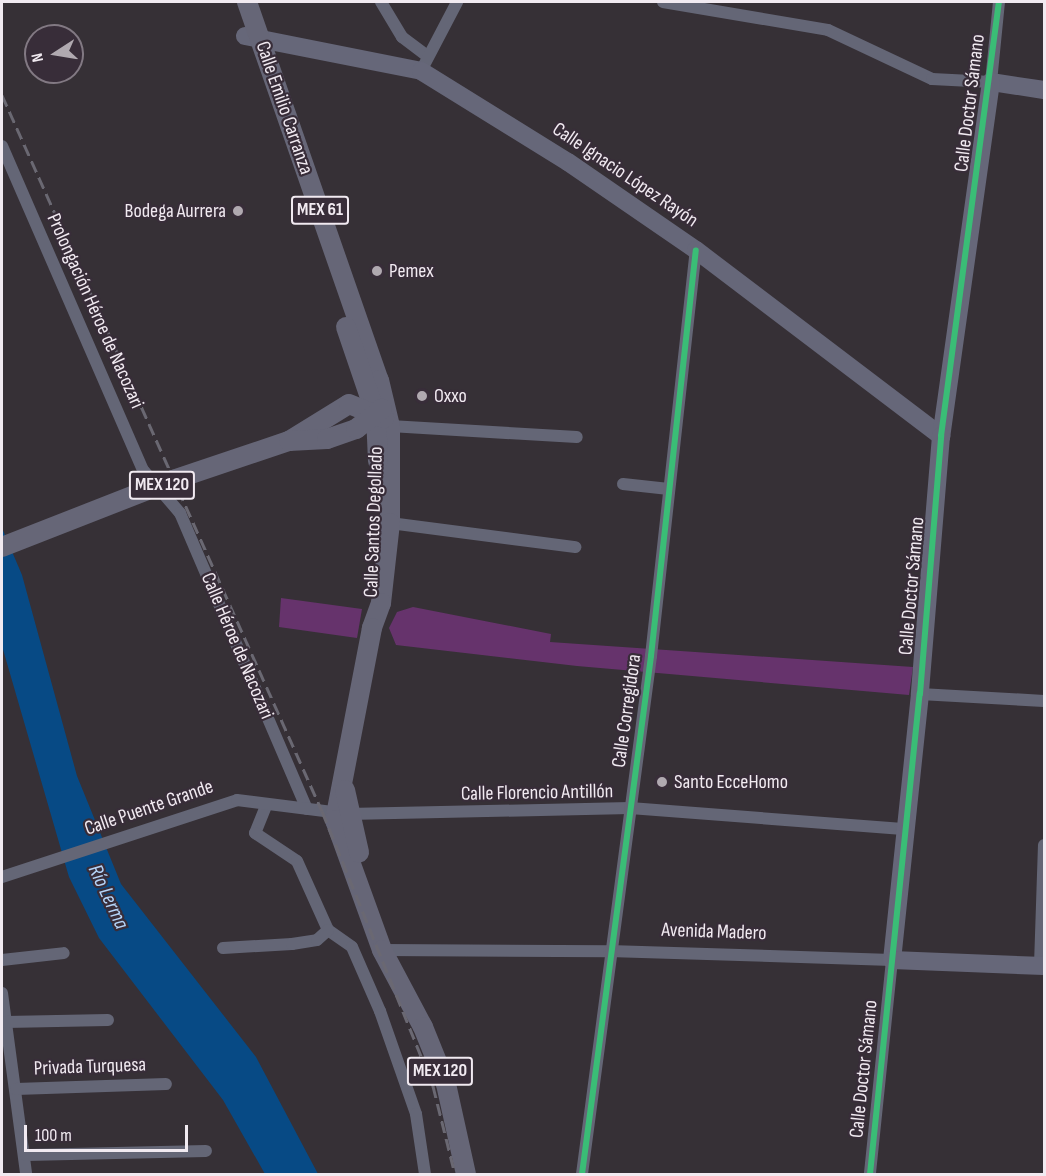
<!DOCTYPE html>
<meta charset="utf-8">
<style>
body{margin:0}
#map{position:relative;width:1046px;height:1176px;overflow:hidden;background:#363036;font-family:"Sofia Sans Condensed",sans-serif}
div>[style]{position:absolute}
.green>*{inset:0;background:#66336c}
.water>*{inset:0;background:#074a85}
.street>*{height:12px;margin:-6px;padding:0 6px;transform-origin:6px;border-radius:6px;background:#646676}
.secondary>*{height:18px;margin:-9px;padding:0 9px;transform-origin:9px;border-radius:9px;background:#666779}
.primary>*{height:20px;margin:-10px;padding:0 10px;transform-origin:10px;border-radius:10px;background:#667}
.rail>*{height:3px;margin-top:-1.5px;transform-origin:0;background:repeating-linear-gradient(90deg,#6a6872 0 12px,transparent 0 18px)}
.cycleway>*{height:6px;margin:-3px;padding:0 3px;transform-origin:3px;border-radius:3px;background:#3abd76}
.dots>*{width:16px;height:16px;translate:-50% -50%;box-sizing:border-box;border:3px solid #382d39;border-radius:50%}
span{translate:-50% -50%;white-space:nowrap;text-align:center;line-height:1.15;-webkit-text-stroke:4.5px #382d39;paint-order:stroke}
.shield-label span{padding:2px 4px;background:#382d39;border:2px solid;border-radius:4px;-webkit-text-stroke-width:0}
.shield-label{font-size:18px;color:#f1eaf1;font-weight:700}
.street-label{font-size:20px;color:#f1eaf1}
.poi-label{font-size:20px;color:#f1eaf1}
.right{translate:-100% -50%;text-align:right}
.left{translate:0 -50%;text-align:left}
.water-label{font-size:21px;color:#b4d4f9;font-style:italic}
.frame{position:absolute;inset:0;border:3px solid #f1eaf1;pointer-events:none}
.north{position:absolute;left:24px;top:24px;width:60px;height:60px;box-sizing:border-box;background:#382d39;border:2px solid #827983;border-radius:50%;rotate:258deg;font-size:16px;font-weight:700;line-height:24px;text-align:center;color:#f1eaf1}
.north::after{content:'';display:block;margin:auto;width:21px;height:27px;background:#b0a9b0;clip-path:polygon(50% 0,100% 100%,50% 72%,0 100%)}
.scale{position:absolute;left:24px;top:1125px;width:164px;height:27px;box-sizing:border-box;border:3px solid #f1eaf1;border-top:0;padding-left:8px;font-size:18px;line-height:21px;white-space:nowrap;color:#f1eaf1;-webkit-text-stroke:4px #382d39;paint-order:stroke}
</style>
<div id="map">
<div class="green">
<div style="clip-path:polygon(281px 598px,362px 609px,357px 638px,279px 627px)"></div>
<div style="clip-path:polygon(413px 607px,551px 634px,550px 642px,913px 667px,909px 695px,577px 666px,396px 645px,389px 628px,397px 612px)"></div>
</div>
<div class="water">
<div style="clip-path:polygon(2px 528px,22px 575px,77px 776px,121px 884px,256px 1057px,318px 1174px,265px 1174px,223px 1100px,99px 938px,69px 877px,2px 646px)"></div>
</div>
<div class="street">
<div style="left:381px;top:2px;width:41px;rotate:59deg"></div>
<div style="left:402px;top:37px;width:31px;rotate:37deg"></div>
<div style="left:663px;top:2px;width:167px;rotate:9.6deg"></div>
<div style="left:828px;top:30px;width:115px;rotate:25.2deg"></div>
<div style="left:932px;top:79px;width:59px;rotate:2.9deg"></div>
<div style="left:991px;top:82px;width:80px;rotate:-84.3deg"></div>
<div style="left:421px;top:71px;width:78px;rotate:-62.4deg"></div>
<div style="left:2px;top:146px;width:353px;rotate:66.5deg"></div>
<div style="left:143px;top:470px;width:57px;rotate:49.3deg"></div>
<div style="left:180px;top:513px;width:322px;rotate:66.8deg"></div>
<div style="left:390px;top:426px;width:187px;rotate:3.4deg"></div>
<div style="left:623px;top:484px;width:46px;rotate:6.2deg"></div>
<div style="left:390px;top:523px;width:187px;rotate:7.4deg"></div>
<div style="left:920px;top:694px;width:124px;rotate:3.2deg"></div>
<div style="left:266px;top:806px;width:29px;rotate:112deg"></div>
<div style="left:255px;top:833px;width:50px;rotate:33.7deg"></div>
<div style="left:297px;top:861px;width:76px;rotate:65.8deg"></div>
<div style="left:328px;top:930px;width:29px;rotate:35deg"></div>
<div style="left:352px;top:947px;width:70px;rotate:66.4deg"></div>
<div style="left:380px;top:1011px;width:109px;rotate:70.7deg"></div>
<div style="left:416px;top:1114px;width:61px;rotate:81.5deg"></div>
<div style="left:2px;top:877px;width:247px;rotate:-18.1deg"></div>
<div style="left:237px;top:800px;width:112px;rotate:7.2deg"></div>
<div style="left:348px;top:814px;width:282px;rotate:-1.2deg"></div>
<div style="left:630px;top:808px;width:277px;rotate:4.4deg"></div>
<div style="left:223px;top:948px;width:69px;rotate:-3.3deg"></div>
<div style="left:292px;top:944px;width:25px;rotate:-9deg"></div>
<div style="left:317px;top:940px;width:15px;rotate:-42deg"></div>
<div style="left:382px;top:950px;width:227px;rotate:0.3deg"></div>
<div style="left:609px;top:951px;width:283px;rotate:1.8deg"></div>
<div style="left:892px;top:960px;width:215px;rotate:95.9deg"></div>
<div style="left:2px;top:960px;width:62px;rotate:-6.4deg"></div>
<div style="left:1040px;top:965px;width:120px;rotate:-88.1deg"></div>
<div style="left:2px;top:993px;width:183px;rotate:82.4deg"></div>
<div style="left:6px;top:1022px;width:102px;rotate:-1.1deg"></div>
<div style="left:16px;top:1089px;width:150px;rotate:-1.9deg"></div>
<div style="left:26px;top:1155px;width:180px;rotate:-1.3deg"></div>
<div style="left:582px;top:1174px;width:523px;rotate:-82.41deg"></div>
<div style="left:651px;top:656px;width:408px;rotate:-83.7deg"></div>
</div>
<div class="secondary">
<div style="left:245px;top:36px;width:179px;rotate:11.2deg"></div>
<div style="left:421px;top:71px;width:173px;rotate:31.8deg"></div>
<div style="left:568px;top:162px;width:155px;rotate:34.5deg"></div>
<div style="left:696px;top:250px;width:308px;rotate:37.2deg"></div>
<div style="left:1044px;top:90px;width:54px;rotate:-171.4deg"></div>
<div style="left:991px;top:82px;width:358px;rotate:98deg"></div>
<div style="left:941px;top:436px;width:259px;rotate:94.7deg"></div>
<div style="left:920px;top:694px;width:267px;rotate:96deg"></div>
<div style="left:892px;top:960px;width:152px;rotate:2.3deg"></div>
</div>
<div class="primary">
<div style="left:247px;top:2px;width:400px;rotate:70.8deg"></div>
<div style="left:379px;top:380px;width:47px;rotate:76.6deg"></div>
<div style="left:390px;top:426px;width:97px;rotate:90deg"></div>
<div style="left:390px;top:523px;width:81px;rotate:96.4deg"></div>
<div style="left:381px;top:603px;width:27px;rotate:110deg"></div>
<div style="left:372px;top:628px;width:196px;rotate:100.9deg"></div>
<div style="left:335px;top:820px;width:138px;rotate:70.1deg"></div>
<div style="left:382px;top:950px;width:87px;rotate:62deg"></div>
<div style="left:423px;top:1027px;width:61px;rotate:68deg"></div>
<div style="left:446px;top:1084px;width:92px;rotate:77.5deg"></div>
<div style="left:346px;top:327px;width:93px;rotate:71.2deg"></div>
<div style="left:376px;top:415px;width:46px;rotate:87.5deg"></div>
<div style="left:289px;top:441px;width:70px;rotate:-31.7deg"></div>
<div style="left:349px;top:404px;width:38px;rotate:22deg"></div>
<div style="left:2px;top:547px;width:184px;rotate:-21.4deg"></div>
<div style="left:173px;top:480px;width:122px;rotate:-18.6deg"></div>
<div style="left:289px;top:441px;width:38px;rotate:-3deg"></div>
<div style="left:327px;top:439px;width:31px;rotate:-19deg"></div>
<div style="left:356px;top:429px;width:33px;rotate:-38deg"></div>
<div style="left:345px;top:790px;width:64px;rotate:77.3deg"></div>
</div>
<div class="rail">
<div style="left:2px;top:95px;width:784px;rotate:65.92deg"></div>
<div style="left:322px;top:811px;width:297px;rotate:68deg"></div>
<div style="left:433px;top:1086px;width:91px;rotate:76deg"></div>
</div>
<div class="cycleway">
<div style="left:582px;top:1174px;width:523px;rotate:-82.41deg"></div>
<div style="left:651px;top:656px;width:408px;rotate:-83.7deg"></div>
<div style="left:870px;top:1174px;width:483px;rotate:-84.1deg"></div>
<div style="left:920px;top:694px;width:259px;rotate:-85.3deg"></div>
<div style="left:941px;top:436px;width:438px;rotate:-82.4deg"></div>
</div>
<div class="dots">
<div style="left:238px;top:211px;background:#b0a9b0"></div>
<div style="left:377px;top:271px;background:#b0a9b0"></div>
<div style="left:422px;top:396px;background:#b0a9b0"></div>
<div style="left:662px;top:782px;background:#b0a9b0"></div>
</div>
<div class="shield-label">
<span style="left:320px;top:210px">MEX 61</span>
<span style="left:162px;top:485px">MEX 120</span>
<span style="left:440px;top:1071px">MEX 120</span>
</div>
<div class="street-label">
<span style="left:970px;top:103px;rotate:-83deg">Calle Doctor Sámano</span>
<span style="left:284px;top:108px;rotate:71deg">Calle Emilio Carranza</span>
<span style="left:625px;top:175px;rotate:34deg">Calle Ignacio López Rayón</span>
<span style="left:95px;top:311px;rotate:66deg">Prolongación Héroe de Nacozari</span>
<span style="left:374px;top:522px;rotate:-88deg">Calle Santos Degollado</span>
<span style="left:912px;top:586px;rotate:-85deg">Calle Doctor Sámano</span>
<span style="left:237px;top:646px;rotate:67deg">Calle Héroe de Nacozari</span>
<span style="left:627px;top:711px;rotate:-82deg">Calle Corregidora</span>
<span style="left:537px;top:793px;rotate:-1deg">Calle Florencio Antillón</span>
<span style="left:149px;top:808px;rotate:-19deg">Calle Puente Grande</span>
<span style="left:714px;top:932px;rotate:2deg">Avenida Madero</span>
<span style="left:90px;top:1067px;rotate:-2deg">Privada Turquesa</span>
<span style="left:864px;top:1069px;rotate:-84deg">Calle Doctor Sámano</span>
</div>
<div class="poi-label">
<span class="right" style="left:226px;top:211px">Bodega Aurrera</span>
<span class="left" style="left:389px;top:271px">Pemex</span>
<span class="left" style="left:434px;top:396px">Oxxo</span>
<span class="left" style="left:674px;top:782px">Santo EcceHomo</span>
</div>
<div class="water-label">
<span style="left:108px;top:897px;rotate:65deg">Río Lerma</span>
</div>
<div class="frame"></div>
<div class="north">N</div>
<div class="scale">100 m</div>
</div>
